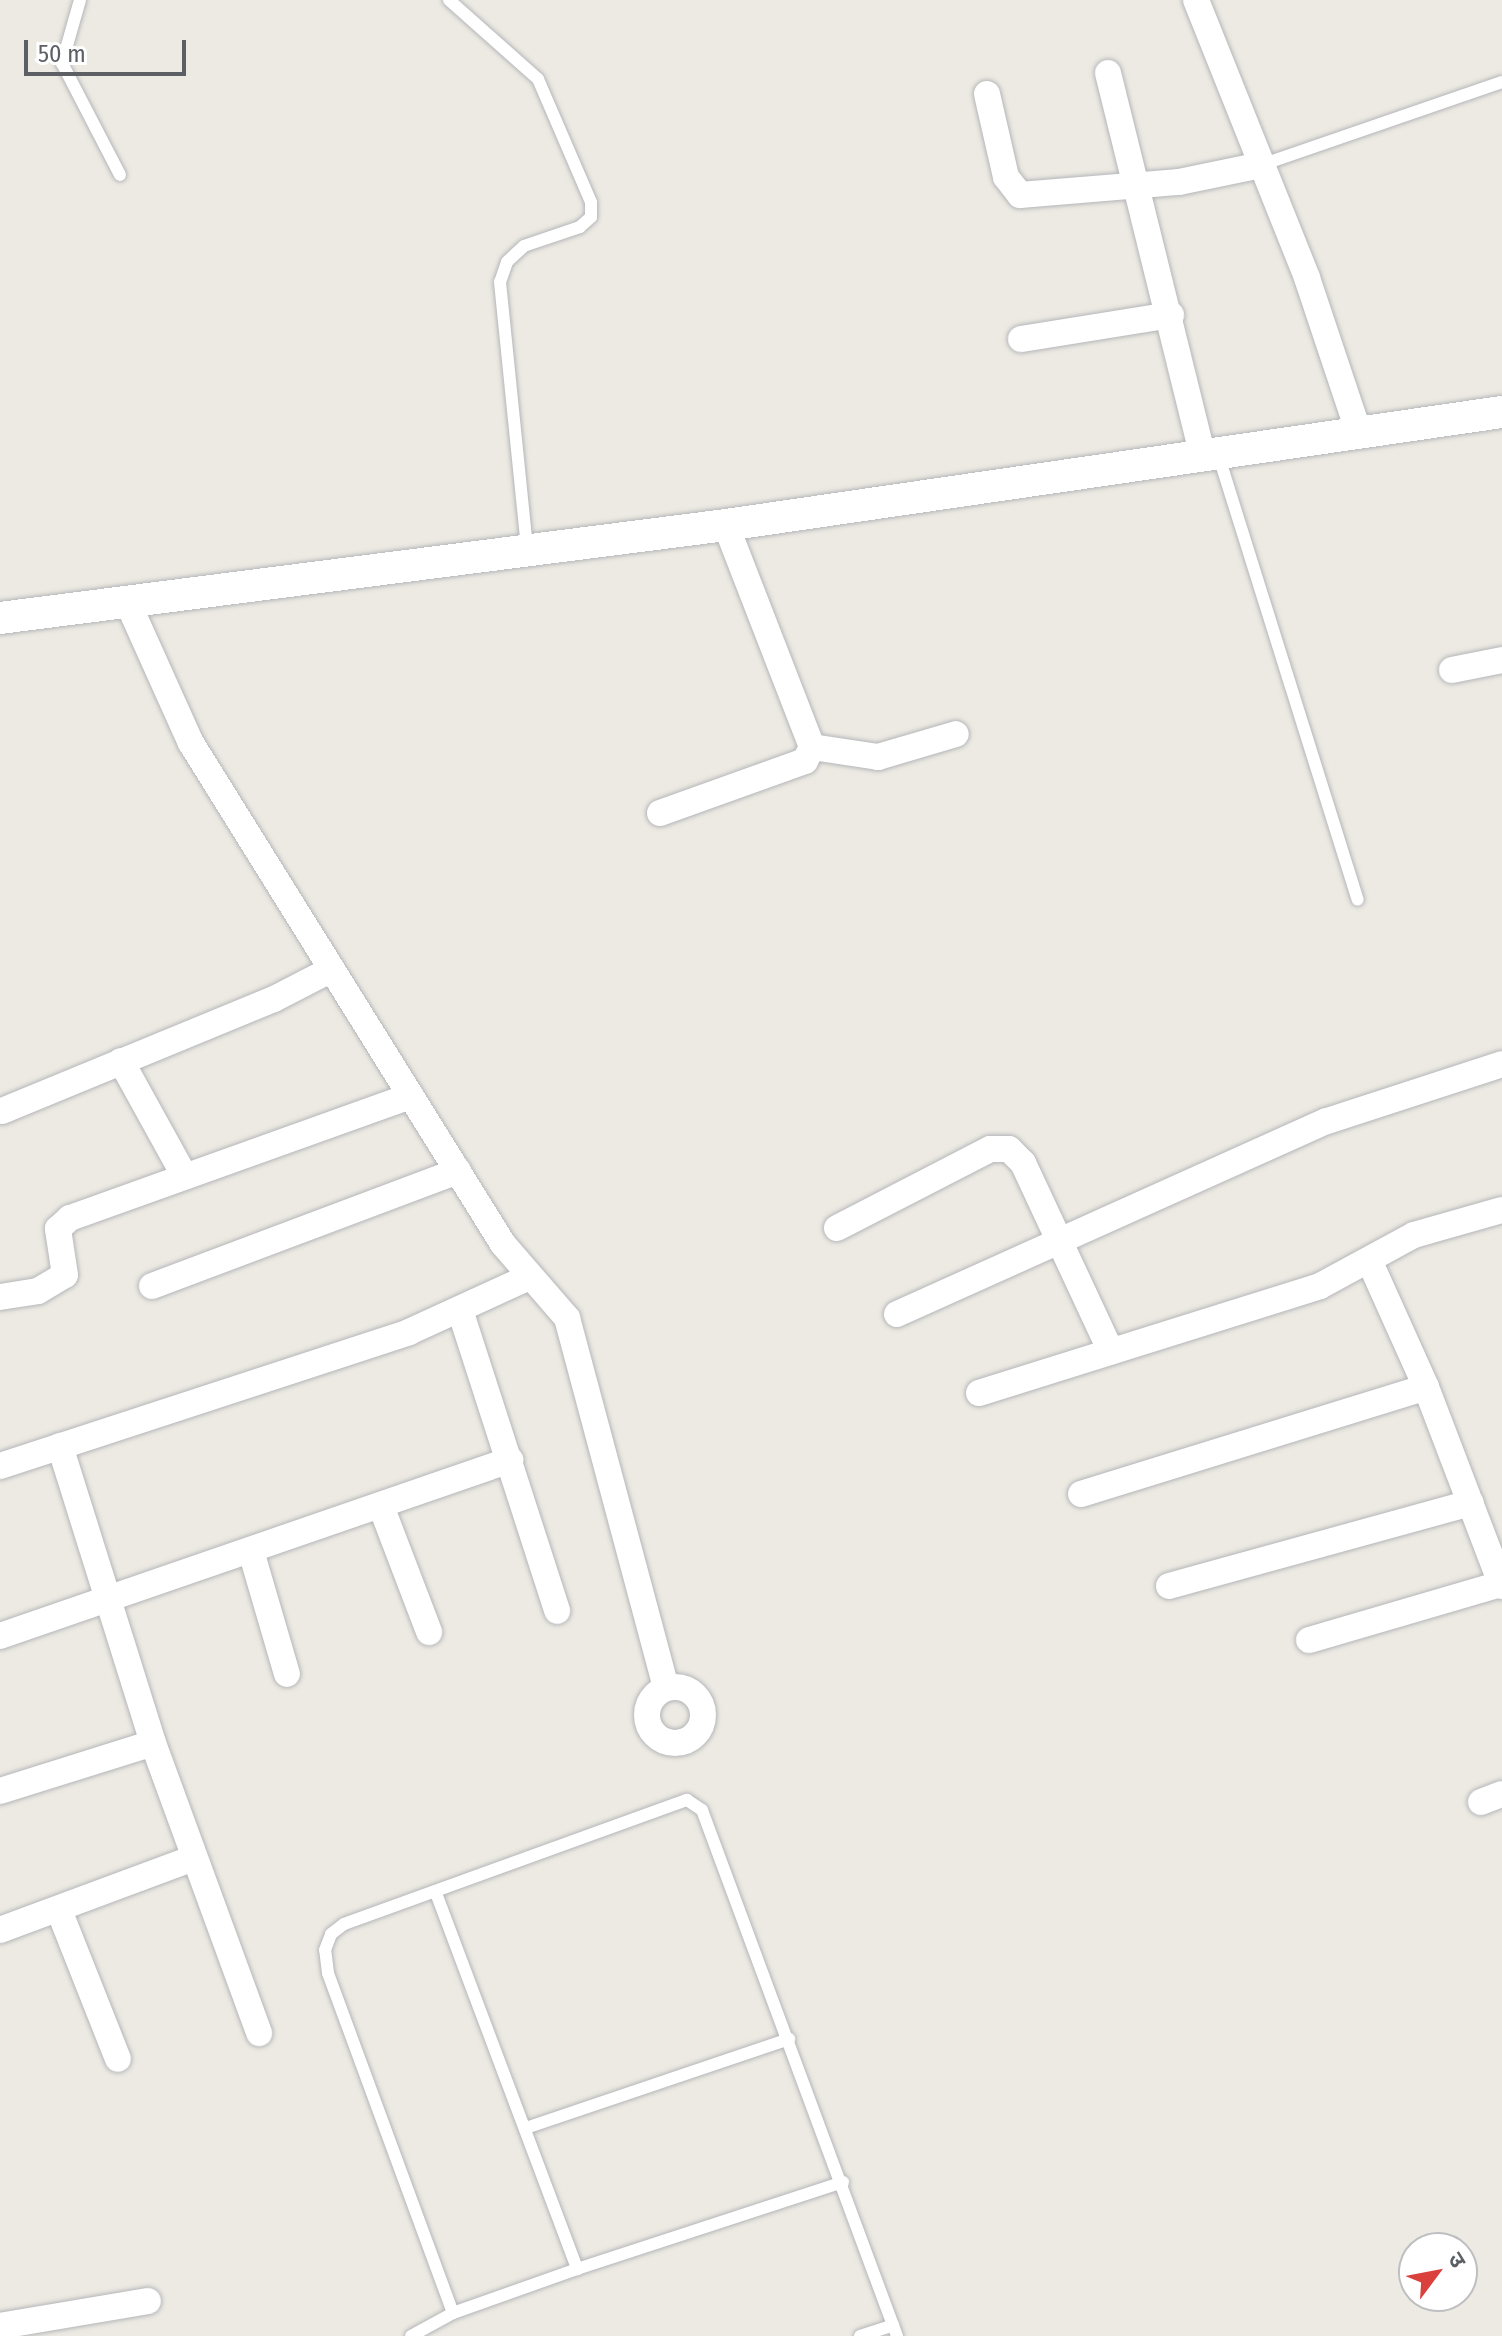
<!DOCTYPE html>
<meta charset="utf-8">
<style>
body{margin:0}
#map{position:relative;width:1502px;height:2336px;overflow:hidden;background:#edeae3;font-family:"Fira Sans Condensed","Noto Sans Devanagari",sans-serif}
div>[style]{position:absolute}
.roads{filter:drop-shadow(0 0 2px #b4b6b9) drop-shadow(0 0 2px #b4b6b9)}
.service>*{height:12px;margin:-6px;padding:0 6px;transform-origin:6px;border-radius:6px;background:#fff}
.minor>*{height:26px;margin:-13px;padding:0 13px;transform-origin:13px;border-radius:13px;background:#fff}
.minor>.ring{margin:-13px;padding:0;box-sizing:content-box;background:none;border:26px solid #fff;border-radius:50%}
.tertiary>*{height:32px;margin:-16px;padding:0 16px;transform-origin:16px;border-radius:16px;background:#fff}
span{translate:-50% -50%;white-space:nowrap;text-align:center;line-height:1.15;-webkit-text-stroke:7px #fff;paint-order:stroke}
.north{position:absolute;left:1398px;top:2232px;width:80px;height:80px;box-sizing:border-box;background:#fff;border:2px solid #bebfc1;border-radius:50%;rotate:58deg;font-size:22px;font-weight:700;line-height:32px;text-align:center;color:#5c5f63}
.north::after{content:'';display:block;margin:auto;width:28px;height:36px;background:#da413c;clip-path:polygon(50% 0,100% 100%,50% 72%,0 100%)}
.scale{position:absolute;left:24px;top:40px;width:162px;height:36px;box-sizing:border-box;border:4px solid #5c5f63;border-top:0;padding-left:10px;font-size:24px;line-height:28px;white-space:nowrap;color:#5c5f63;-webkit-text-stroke:6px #fff;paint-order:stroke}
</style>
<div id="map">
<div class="roads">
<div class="service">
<div style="left:80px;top:0;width:66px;rotate:105.9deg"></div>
<div style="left:62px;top:63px;width:126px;rotate:62.6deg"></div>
<div style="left:449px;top:0;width:119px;rotate:41.6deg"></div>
<div style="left:538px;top:79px;width:134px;rotate:66.7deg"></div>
<div style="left:591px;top:202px;width:15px;rotate:90deg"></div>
<div style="left:591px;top:217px;width:15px;rotate:138deg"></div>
<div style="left:580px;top:227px;width:59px;rotate:161.3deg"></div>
<div style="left:524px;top:246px;width:23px;rotate:137deg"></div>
<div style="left:507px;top:262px;width:21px;rotate:109deg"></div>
<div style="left:500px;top:282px;width:268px;rotate:84.2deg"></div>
<div style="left:1261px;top:165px;width:255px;rotate:-19deg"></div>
<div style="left:1218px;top:454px;width:467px;rotate:72.6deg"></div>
<div style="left:436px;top:1893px;width:402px;rotate:69.4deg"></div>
<div style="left:526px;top:2128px;width:278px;rotate:-18.7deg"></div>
<div style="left:453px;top:2313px;width:362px;rotate:-110.2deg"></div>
<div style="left:328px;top:1973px;width:23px;rotate:-97deg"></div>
<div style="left:325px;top:1950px;width:17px;rotate:-69deg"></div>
<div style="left:331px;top:1934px;width:16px;rotate:-38deg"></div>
<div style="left:344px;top:1924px;width:365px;rotate:-19.9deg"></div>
<div style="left:687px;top:1800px;width:18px;rotate:34deg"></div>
<div style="left:702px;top:1810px;width:561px;rotate:69.66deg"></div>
<div style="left:411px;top:2336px;width:48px;rotate:-28.7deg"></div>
<div style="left:453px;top:2313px;width:132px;rotate:-19.5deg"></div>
<div style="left:577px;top:2269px;width:280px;rotate:-18.1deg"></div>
<div style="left:860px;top:2336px;width:35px;rotate:-18deg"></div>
</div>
<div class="minor">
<div style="left:1196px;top:0;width:299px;rotate:68.2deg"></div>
<div style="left:1307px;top:278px;width:163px;rotate:71.5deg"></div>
<div style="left:1108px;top:73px;width:395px;rotate:76.1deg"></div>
<div style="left:987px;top:94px;width:85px;rotate:77.1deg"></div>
<div style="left:1006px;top:177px;width:23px;rotate:52deg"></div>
<div style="left:1020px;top:195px;width:160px;rotate:-4.7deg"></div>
<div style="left:1179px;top:182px;width:84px;rotate:-11.7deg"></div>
<div style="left:1021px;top:339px;width:152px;rotate:-9.1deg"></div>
<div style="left:128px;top:603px;width:154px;rotate:65.8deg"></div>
<div style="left:191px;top:743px;width:590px;rotate:58.09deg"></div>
<div style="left:503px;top:1244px;width:98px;rotate:49.1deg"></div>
<div style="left:567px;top:1318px;width:383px;rotate:75deg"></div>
<div style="left:1452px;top:670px;width:51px;rotate:-11.3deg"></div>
<div style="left:812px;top:747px;width:67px;rotate:8.6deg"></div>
<div style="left:878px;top:757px;width:81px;rotate:-16.4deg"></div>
<div style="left:660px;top:813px;width:154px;rotate:-19.7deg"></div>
<div style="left:805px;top:761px;width:16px;rotate:-63deg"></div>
<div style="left:812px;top:747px;width:238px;rotate:-111.2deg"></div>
<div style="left:121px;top:1061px;width:132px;rotate:61.1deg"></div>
<div style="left:2px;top:1111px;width:294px;rotate:-22.4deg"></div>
<div style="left:274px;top:999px;width:65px;rotate:-27.3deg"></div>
<div style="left:837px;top:1228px;width:172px;rotate:-27.3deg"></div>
<div style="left:990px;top:1149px;width:19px"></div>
<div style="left:1009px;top:1149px;width:20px;rotate:45deg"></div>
<div style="left:1023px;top:1163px;width:208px;rotate:65deg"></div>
<div style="left:1369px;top:1260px;width:139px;rotate:65.8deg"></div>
<div style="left:1426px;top:1387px;width:213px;rotate:69.1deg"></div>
<div style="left:152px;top:1286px;width:327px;rotate:-20.6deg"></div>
<div style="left:0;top:1297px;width:38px;rotate:-9deg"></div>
<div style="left:38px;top:1291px;width:31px;rotate:-31deg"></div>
<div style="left:65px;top:1275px;width:47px;rotate:-98.7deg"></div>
<div style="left:58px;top:1229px;width:16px;rotate:-43deg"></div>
<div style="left:70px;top:1218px;width:362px;rotate:-19.7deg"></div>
<div style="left:461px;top:1313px;width:313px;rotate:72.1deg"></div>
<div style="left:897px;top:1314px;width:471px;rotate:-24.2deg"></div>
<div style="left:1327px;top:1121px;width:184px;rotate:-18deg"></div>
<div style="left:979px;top:1393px;width:357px;rotate:-17.4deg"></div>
<div style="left:1320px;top:1286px;width:107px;rotate:-28.5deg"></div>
<div style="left:1414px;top:1235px;width:91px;rotate:-15.9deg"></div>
<div style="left:60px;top:1446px;width:311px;rotate:72.6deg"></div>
<div style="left:153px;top:1743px;width:309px;rotate:69.9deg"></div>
<div style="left:0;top:1466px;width:430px;rotate:-18.1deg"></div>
<div style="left:409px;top:1332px;width:132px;rotate:-24.6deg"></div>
<div style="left:1081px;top:1494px;width:361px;rotate:-17.2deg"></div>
<div style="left:381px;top:1506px;width:135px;rotate:69.1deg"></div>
<div style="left:251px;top:1551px;width:128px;rotate:73.7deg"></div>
<div style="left:1169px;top:1586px;width:313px;rotate:-15.4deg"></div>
<div style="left:0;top:1636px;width:540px;rotate:-19.04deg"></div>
<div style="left:1309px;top:1640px;width:200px;rotate:-16.3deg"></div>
<div class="ring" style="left:647px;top:1687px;width:30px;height:30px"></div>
<div style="left:0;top:1791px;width:160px;rotate:-17.4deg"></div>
<div style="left:1481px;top:1802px;width:22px;rotate:-21deg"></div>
<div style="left:59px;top:1910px;width:160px;rotate:68.4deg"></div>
<div style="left:0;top:1930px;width:207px;rotate:-20.4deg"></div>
<div style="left:0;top:2326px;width:150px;rotate:-9.6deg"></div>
</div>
<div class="tertiary">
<div style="left:0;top:618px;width:732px;rotate:-7.3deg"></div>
<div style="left:726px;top:525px;width:784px;rotate:-8.29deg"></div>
</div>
</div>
<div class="north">उ</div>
<div class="scale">50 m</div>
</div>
